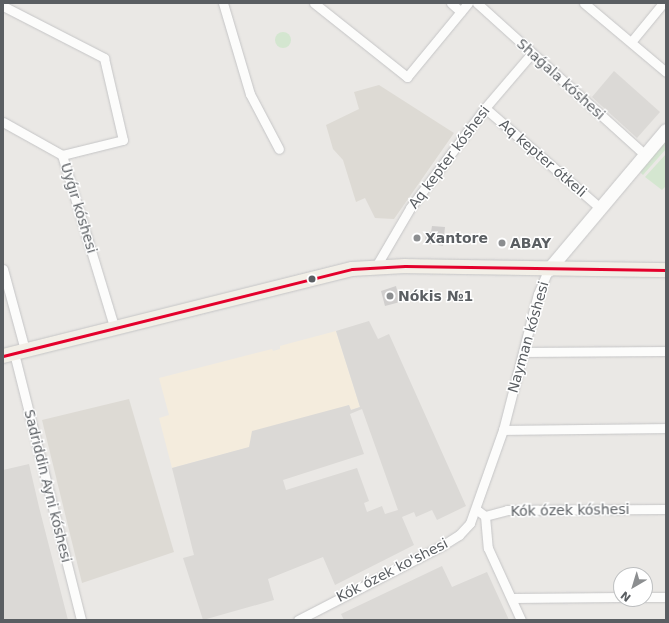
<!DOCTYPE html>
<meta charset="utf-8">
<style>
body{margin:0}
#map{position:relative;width:669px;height:623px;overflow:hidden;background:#eae8e5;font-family:"DejaVu Sans",sans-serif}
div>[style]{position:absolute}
.commercial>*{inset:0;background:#f4ecdd}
.industrial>*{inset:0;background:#dbd9d6}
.education>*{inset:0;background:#dddad4}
.green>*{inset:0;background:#d4e6d0}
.round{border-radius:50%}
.building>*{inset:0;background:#d1cfce}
.roads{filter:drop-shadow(0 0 1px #c5c5c6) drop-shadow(0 0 1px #c5c5c6)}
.minor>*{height:9px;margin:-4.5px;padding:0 4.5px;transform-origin:4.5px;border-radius:4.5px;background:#fcfcfb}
.secondary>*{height:13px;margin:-6.5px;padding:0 6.5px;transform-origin:6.5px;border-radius:6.5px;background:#fcfcfb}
.primary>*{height:14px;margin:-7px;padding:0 7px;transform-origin:7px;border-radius:7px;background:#f2efe7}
.bus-1>*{height:3px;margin:-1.5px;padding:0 1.5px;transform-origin:1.5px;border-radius:1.5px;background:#e4002b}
.dots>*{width:11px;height:11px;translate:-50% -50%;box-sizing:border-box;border:2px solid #fff;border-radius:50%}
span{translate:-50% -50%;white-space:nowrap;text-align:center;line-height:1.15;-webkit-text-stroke:3px #fff;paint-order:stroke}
.street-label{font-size:14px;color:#5a5e62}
.poi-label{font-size:14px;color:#5a5e62;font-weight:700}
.left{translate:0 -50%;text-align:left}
.frame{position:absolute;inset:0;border:4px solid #5a5e62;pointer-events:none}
.north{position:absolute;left:613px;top:567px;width:40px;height:40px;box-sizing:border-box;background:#fff;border:1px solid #bdbfc0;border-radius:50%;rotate:218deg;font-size:11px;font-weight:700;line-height:16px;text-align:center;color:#5a5e62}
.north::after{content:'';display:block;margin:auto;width:14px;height:18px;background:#8c8e90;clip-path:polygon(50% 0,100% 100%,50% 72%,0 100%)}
</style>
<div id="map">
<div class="commercial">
<div style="clip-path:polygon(336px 331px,360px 407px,350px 410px,349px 405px,250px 447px,172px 468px,159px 418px,169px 415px,159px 378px,272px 349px,273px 351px,280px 349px,280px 346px,287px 344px)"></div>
</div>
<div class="industrial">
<div style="clip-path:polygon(614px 71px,660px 112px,637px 138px,592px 97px)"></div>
<div style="clip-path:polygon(evenodd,369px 321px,378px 339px,389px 334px,466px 506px,437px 520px,432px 510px,416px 517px,414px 512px,402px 517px,414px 545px,335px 585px,323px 557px,268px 579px,274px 600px,203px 620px,183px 558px,194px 555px,172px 468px,249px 447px,252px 431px,349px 405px,351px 410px,360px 407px,336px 331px,369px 321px,362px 409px,398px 510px,385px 514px,382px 506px,367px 512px,364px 503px,369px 501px,357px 468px,286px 490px,283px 480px,364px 454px,350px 414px,362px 409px)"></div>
<div style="clip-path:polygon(29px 464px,39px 507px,68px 620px,3px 620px,3px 470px)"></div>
<div style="clip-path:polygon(442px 566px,452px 587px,487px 572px,509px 620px,344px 620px,341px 614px)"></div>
</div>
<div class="education">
<div style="clip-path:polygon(379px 85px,454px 133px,394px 219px,375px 218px,365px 198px,356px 202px,343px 160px,333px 149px,326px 125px,359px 109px,354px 92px)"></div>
<div style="clip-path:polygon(129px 399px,174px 552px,82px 583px,42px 420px)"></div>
</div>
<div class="green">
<div class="round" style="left:275px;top:32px;width:16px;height:16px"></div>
<div style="clip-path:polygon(666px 140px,666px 149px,643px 175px,639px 171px)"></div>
<div style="clip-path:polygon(666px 154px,666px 186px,662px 190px,645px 177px)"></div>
</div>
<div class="building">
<div style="clip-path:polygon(432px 226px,445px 227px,443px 246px,438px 245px,434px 240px,431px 244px,425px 244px,426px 231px,431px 232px)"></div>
<div style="clip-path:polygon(396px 286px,400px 302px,385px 306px,381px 291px)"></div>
</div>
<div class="roads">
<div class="minor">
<div style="left:223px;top:3px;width:95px;rotate:73.5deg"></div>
<div style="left:250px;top:94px;width:62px;rotate:62.2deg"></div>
<div style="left:314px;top:3px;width:119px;rotate:38.5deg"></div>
<div style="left:407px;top:77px;width:96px;rotate:-50.5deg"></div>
<div style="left:451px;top:3px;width:13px;rotate:42deg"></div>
<div style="left:477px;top:3px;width:227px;rotate:42.1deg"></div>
<div style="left:584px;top:3px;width:107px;rotate:40.1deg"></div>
<div style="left:3px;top:6px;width:114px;rotate:27.2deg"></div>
<div style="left:104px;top:58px;width:84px;rotate:77deg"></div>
<div style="left:123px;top:140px;width:63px;rotate:166.2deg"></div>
<div style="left:631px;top:42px;width:50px;rotate:-50.6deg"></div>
<div style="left:485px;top:108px;width:152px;rotate:41deg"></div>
<div style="left:3px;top:122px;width:68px;rotate:29.2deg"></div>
<div style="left:62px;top:155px;width:179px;rotate:73.1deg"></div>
<div style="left:375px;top:268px;width:69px;rotate:-59.7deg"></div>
<div style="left:410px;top:208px;width:125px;rotate:-53.1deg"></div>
<div style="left:485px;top:108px;width:72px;rotate:-49.5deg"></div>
<div style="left:3px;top:269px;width:84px;rotate:74.8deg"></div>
<div style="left:523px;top:352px;width:143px;rotate:-0.4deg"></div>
<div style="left:14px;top:353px;width:275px;rotate:75.9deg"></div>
<div style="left:503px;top:430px;width:163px;rotate:-0.7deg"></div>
<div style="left:477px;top:510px;width:10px;rotate:37deg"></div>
<div style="left:485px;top:516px;width:23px;rotate:-15deg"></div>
<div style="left:507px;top:510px;width:159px;rotate:-0.4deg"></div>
<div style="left:485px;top:516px;width:32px;rotate:85deg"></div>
<div style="left:488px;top:548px;width:79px;rotate:65.4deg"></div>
<div style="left:645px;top:597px;width:21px"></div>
<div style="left:512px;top:598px;width:109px;rotate:-0.5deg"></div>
<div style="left:298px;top:620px;width:163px;rotate:-27.3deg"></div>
<div style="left:443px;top:545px;width:19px;rotate:-32deg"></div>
<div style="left:459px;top:535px;width:16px;rotate:-47deg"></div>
<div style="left:470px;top:523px;width:99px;rotate:-70.5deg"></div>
<div style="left:503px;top:430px;width:140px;rotate:-75.6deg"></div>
<div style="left:538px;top:294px;width:26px;rotate:-67deg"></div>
</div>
<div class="secondary">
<div style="left:548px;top:270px;width:183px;rotate:-49.9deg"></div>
</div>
<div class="primary">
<div style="left:3px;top:356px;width:360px;rotate:-14deg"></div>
<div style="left:352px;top:269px;width:53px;rotate:-3.2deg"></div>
<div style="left:405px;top:266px;width:261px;rotate:0.9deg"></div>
</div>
</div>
<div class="bus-1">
<div style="left:3px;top:356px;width:360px;rotate:-14deg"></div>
<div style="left:352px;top:269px;width:53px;rotate:-3.2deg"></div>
<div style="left:405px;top:266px;width:261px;rotate:0.9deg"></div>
</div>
<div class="dots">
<div style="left:417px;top:238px;background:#8c8e90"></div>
<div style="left:502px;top:243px;background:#8c8e90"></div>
<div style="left:312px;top:279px;background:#5a5e62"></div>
<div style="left:390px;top:296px;background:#8c8e90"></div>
</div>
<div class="street-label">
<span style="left:561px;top:79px;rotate:42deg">Shaǵala kóshesi</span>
<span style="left:449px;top:157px;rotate:-53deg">Aq kepter kóshesi</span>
<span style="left:543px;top:158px;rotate:41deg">Aq kepter ótkeli</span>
<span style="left:79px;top:208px;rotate:73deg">Uyǵır kóshesi</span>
<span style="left:528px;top:337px;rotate:-74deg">Nayman kóshesi</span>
<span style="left:48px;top:486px;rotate:76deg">Sadriddin Ayni kóshesi</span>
<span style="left:570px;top:510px;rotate:-1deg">Kók ózek kóshesi</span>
<span style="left:392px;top:570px;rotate:-27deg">Kók ózek ko'shesi</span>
</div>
<div class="poi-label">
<span class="left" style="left:425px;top:238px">Xantore</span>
<span class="left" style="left:510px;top:243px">ABAY</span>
<span class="left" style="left:398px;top:296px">Nókis №1</span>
</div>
<div class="frame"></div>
<div class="north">N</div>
</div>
